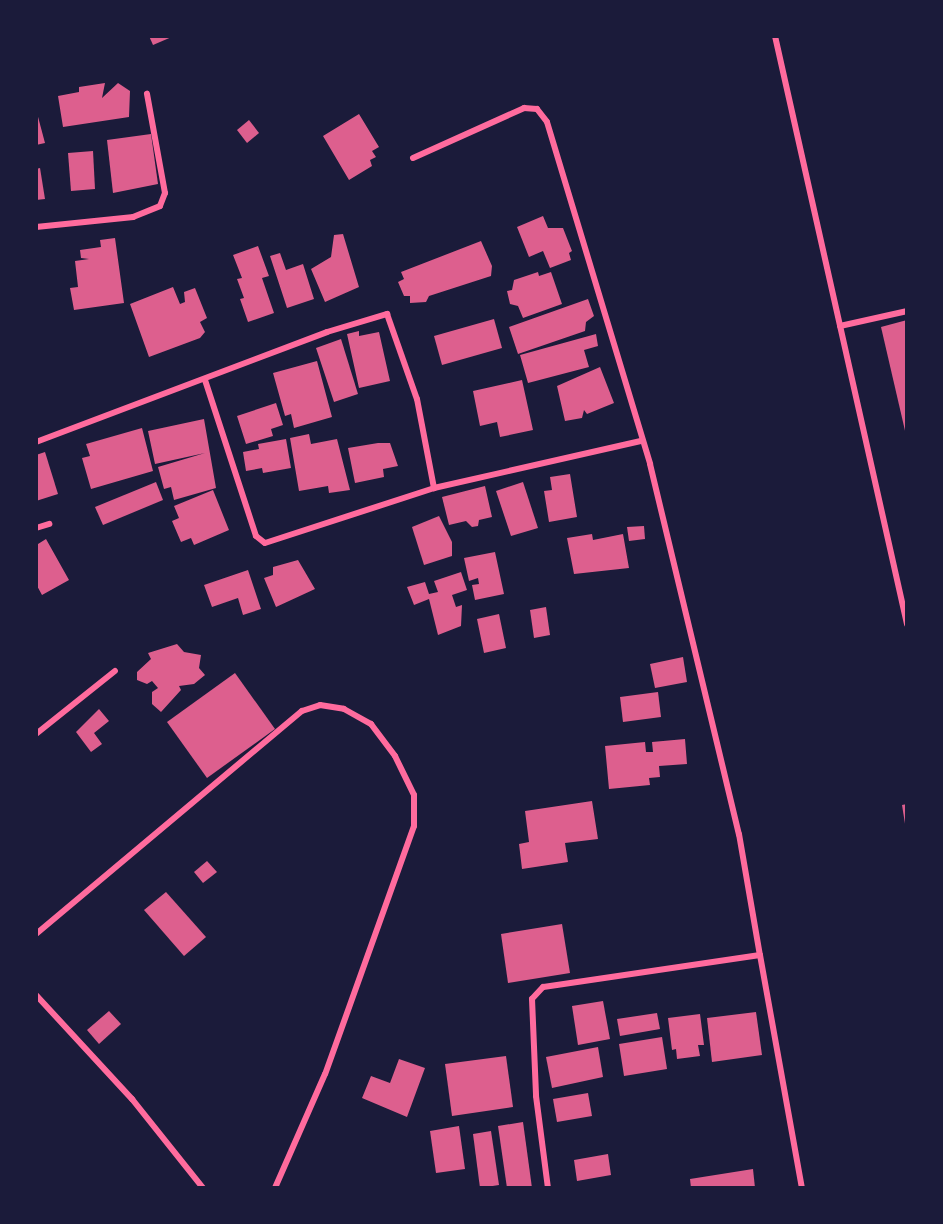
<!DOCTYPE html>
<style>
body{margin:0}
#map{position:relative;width:943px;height:1224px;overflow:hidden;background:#1b1b3a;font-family:"Nunito Sans",sans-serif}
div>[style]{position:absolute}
.building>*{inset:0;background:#dd5f8e}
.minor>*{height:6px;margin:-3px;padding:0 3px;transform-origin:3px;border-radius:3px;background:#ff6b9d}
span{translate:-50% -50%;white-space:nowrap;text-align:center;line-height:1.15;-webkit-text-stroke:5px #1b1b3a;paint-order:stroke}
.frame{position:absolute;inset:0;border:38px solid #1b1b3a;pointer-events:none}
</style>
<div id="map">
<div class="building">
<div style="clip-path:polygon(149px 36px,174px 36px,153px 45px)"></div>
<div style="clip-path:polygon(105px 83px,102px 98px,118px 83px,130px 91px,129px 117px,63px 127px,58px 96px,79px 92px,79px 87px)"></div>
<div style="clip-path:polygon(37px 113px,45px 143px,36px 145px,36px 114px)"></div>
<div style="clip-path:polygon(359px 114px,379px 147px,372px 151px,376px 157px,370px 160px,372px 166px,349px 180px,323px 136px)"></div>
<div style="clip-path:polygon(249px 120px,259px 133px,247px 143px,237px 130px)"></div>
<div style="clip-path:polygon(151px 134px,158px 184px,113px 193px,107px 140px)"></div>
<div style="clip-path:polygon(93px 151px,95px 189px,71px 191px,68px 153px)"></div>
<div style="clip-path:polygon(40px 168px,45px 199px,36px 200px,36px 169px)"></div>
<div style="clip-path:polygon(543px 216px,548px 228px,563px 228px,572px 251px,569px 253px,571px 260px,550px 268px,543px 251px,529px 257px,517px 227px)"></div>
<div style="clip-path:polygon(343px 234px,359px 287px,325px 302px,311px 269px,331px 257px,334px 235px)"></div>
<div style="clip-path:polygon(115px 238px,124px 303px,74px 310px,70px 288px,78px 287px,75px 261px,89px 259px,81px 258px,80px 250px,101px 247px,100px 240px)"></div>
<div style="clip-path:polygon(481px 241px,492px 266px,491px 276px,429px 296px,426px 302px,410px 303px,410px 296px,404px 296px,398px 282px,404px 279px,401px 272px)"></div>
<div style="clip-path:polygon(258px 246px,269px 276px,262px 278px,274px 313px,248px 322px,240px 299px,244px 298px,237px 279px,242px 278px,233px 255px)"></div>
<div style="clip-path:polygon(280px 253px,286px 270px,303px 264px,314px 299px,287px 308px,270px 256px)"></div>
<div style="clip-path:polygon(538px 272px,539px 276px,551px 272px,562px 304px,523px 318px,518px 306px,510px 304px,507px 291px,512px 290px,514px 280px)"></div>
<div style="clip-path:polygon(173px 287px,180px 304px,185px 302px,184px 292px,195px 288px,207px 318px,200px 322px,205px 332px,200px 338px,149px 357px,130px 304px)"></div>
<div style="clip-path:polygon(588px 299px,594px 316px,586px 322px,585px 331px,518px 354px,509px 327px)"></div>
<div style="clip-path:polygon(494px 319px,502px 348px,442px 365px,434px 336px)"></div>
<div style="clip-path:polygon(907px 320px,907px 435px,906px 435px,881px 327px)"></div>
<div style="clip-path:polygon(359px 331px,359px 336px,379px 332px,390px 381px,359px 388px,347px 334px)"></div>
<div style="clip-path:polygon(596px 334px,598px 346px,584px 350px,589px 367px,528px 383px,520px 355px)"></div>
<div style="clip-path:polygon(341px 339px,358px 394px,334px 402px,316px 348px)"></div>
<div style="clip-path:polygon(317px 361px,332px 417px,294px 428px,291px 414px,285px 416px,273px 373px)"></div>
<div style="clip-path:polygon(600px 367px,614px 403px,587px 414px,584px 410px,582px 418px,565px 421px,557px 386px)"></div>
<div style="clip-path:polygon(522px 380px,533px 430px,500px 437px,497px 422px,480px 426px,473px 391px)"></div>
<div style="clip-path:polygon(276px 403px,283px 425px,271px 429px,273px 436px,246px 444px,237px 416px)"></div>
<div style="clip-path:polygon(204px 419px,216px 488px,174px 500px,171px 487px,164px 489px,158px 467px,205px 453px,155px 464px,148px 431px)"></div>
<div style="clip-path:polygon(142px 428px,153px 471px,91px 489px,82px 458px,90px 456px,86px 444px)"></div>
<div style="clip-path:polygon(309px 434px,311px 444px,337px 439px,350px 490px,329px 493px,328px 486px,299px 491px,290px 438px)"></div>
<div style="clip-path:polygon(286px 439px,291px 468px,263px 473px,262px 468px,246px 471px,243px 452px,259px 449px,258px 444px)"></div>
<div style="clip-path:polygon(378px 443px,390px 443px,398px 466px,383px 469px,384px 477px,355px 483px,348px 448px)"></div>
<div style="clip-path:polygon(45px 452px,58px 494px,36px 501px,36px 455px)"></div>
<div style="clip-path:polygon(570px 474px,577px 517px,549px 522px,544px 491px,552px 490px,550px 477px)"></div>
<div style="clip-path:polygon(156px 482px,163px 500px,103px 525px,95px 507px)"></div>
<div style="clip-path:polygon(523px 482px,538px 528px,511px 536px,496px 491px)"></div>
<div style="clip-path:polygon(485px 486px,492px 517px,479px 520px,478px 526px,472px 527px,466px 521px,449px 525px,442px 497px)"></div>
<div style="clip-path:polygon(213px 490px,229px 530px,194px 545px,191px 538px,181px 542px,172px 521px,179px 518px,174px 506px)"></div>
<div style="clip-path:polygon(439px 516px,452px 542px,452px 556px,424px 565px,412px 527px)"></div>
<div style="clip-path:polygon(644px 526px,645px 539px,629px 541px,627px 527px)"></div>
<div style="clip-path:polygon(592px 534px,593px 540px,623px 534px,629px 568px,574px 574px,567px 538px)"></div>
<div style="clip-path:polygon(46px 539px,69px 580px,42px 595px,36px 584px,36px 541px,38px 544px)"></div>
<div style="clip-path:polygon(495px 552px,504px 594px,475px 600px,472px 585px,479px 584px,478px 578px,469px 581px,464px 558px)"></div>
<div style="clip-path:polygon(298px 560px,315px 589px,276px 607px,264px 578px,273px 575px,273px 567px)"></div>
<div style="clip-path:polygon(248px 570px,261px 609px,243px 615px,238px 598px,212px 607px,204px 585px)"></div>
<div style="clip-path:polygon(461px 572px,467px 590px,452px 595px,456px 607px,462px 605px,461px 626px,438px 635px,429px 599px,414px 605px,407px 587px,425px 582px,429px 594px,438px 592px,434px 581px)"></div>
<div style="clip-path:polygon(546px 607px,550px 635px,534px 638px,530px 610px)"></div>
<div style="clip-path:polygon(499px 614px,506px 648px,484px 653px,477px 619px)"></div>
<div style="clip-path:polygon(177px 644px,184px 652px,201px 655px,199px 668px,205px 675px,194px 684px,179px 686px,181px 690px,161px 712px,152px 704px,152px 692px,158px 688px,152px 681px,147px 684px,137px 680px,137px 672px,151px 659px,148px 653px)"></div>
<div style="clip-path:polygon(683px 657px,687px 682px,655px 688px,650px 664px)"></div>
<div style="clip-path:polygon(235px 673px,275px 729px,207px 778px,167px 722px)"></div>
<div style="clip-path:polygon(658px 692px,661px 717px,623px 722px,620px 697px)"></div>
<div style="clip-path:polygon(99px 709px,109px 721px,94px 733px,102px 744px,91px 752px,76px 732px)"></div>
<div style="clip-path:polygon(685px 739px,687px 764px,659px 766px,660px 777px,649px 778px,650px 785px,609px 789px,605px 746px,645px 742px,646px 752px,653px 752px,652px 742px)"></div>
<div style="clip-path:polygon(592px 801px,598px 839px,565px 843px,568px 862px,522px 869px,519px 844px,529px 842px,525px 811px)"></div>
<div style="clip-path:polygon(907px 804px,907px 830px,906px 830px,902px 805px)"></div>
<div style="clip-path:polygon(207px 861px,217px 872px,203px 883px,194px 872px)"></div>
<div style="clip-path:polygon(166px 892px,206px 937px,184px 956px,144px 910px)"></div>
<div style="clip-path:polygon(562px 924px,570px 973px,508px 983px,501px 934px)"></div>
<div style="clip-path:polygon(603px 1001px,610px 1039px,578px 1045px,572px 1006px)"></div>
<div style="clip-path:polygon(109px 1011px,121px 1024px,99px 1044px,87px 1030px)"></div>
<div style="clip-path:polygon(756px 1012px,762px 1055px,712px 1062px,707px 1018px)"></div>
<div style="clip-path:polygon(657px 1013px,660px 1029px,620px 1036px,617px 1019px)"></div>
<div style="clip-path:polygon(700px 1014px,704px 1045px,698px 1045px,700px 1056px,677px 1059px,676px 1049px,672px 1050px,668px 1018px)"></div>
<div style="clip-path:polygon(662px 1037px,667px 1069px,624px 1076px,619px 1044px)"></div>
<div style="clip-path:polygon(598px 1047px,603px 1077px,552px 1088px,546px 1057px)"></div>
<div style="clip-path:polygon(506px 1056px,513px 1107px,452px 1116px,445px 1064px)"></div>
<div style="clip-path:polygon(399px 1059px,425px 1068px,407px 1117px,362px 1098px,371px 1076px,390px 1083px)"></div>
<div style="clip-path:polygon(588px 1093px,592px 1116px,557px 1122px,553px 1099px)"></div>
<div style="clip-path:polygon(523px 1122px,532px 1188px,507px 1188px,498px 1126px)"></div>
<div style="clip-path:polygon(459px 1126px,465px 1169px,436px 1173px,430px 1131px)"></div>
<div style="clip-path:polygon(491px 1131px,499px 1185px,480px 1188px,473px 1134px)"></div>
<div style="clip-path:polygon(608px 1154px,611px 1175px,577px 1181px,574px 1160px)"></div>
<div style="clip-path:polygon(753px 1169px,755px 1188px,691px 1188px,690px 1179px)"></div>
</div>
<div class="minor">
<div style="left:775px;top:36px;width:603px;rotate:77.35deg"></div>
<div style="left:413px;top:158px;width:122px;rotate:-24.2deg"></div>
<div style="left:524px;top:108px;width:13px;rotate:4deg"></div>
<div style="left:537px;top:109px;width:16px;rotate:52deg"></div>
<div style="left:547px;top:122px;width:357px;rotate:73.2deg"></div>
<div style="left:650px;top:464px;width:381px;rotate:76.5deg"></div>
<div style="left:739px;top:834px;width:123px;rotate:80.2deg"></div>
<div style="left:760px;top:955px;width:219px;rotate:171.6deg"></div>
<div style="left:543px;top:987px;width:16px;rotate:133deg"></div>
<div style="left:532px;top:999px;width:97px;rotate:87.6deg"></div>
<div style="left:536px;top:1096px;width:93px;rotate:82.6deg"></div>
<div style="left:36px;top:227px;width:98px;rotate:-5.9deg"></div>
<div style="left:133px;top:217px;width:29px;rotate:-22deg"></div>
<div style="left:160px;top:206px;width:14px;rotate:-69deg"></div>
<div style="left:165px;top:193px;width:101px;rotate:-100.3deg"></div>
<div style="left:840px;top:326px;width:69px;rotate:-12.6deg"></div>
<div style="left:205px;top:380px;width:164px;rotate:71.9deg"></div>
<div style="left:256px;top:536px;width:11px;rotate:38deg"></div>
<div style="left:265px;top:543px;width:178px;rotate:-18deg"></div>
<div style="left:36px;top:442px;width:311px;rotate:-20.7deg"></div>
<div style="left:327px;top:332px;width:63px;rotate:-16.7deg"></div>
<div style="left:387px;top:314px;width:90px;rotate:70.6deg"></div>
<div style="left:417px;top:399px;width:91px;rotate:79.2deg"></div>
<div style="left:434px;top:488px;width:212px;rotate:-12.8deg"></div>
<div style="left:36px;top:528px;width:14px;rotate:-17deg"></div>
<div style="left:36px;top:734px;width:101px;rotate:-38.6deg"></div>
<div style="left:36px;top:934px;width:347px;rotate:-40deg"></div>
<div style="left:302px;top:711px;width:19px;rotate:-18deg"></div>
<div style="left:320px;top:705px;width:24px;rotate:9deg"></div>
<div style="left:344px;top:709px;width:31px;rotate:29deg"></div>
<div style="left:371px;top:724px;width:40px;rotate:53deg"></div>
<div style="left:395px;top:756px;width:43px;rotate:64deg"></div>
<div style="left:414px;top:795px;width:31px;rotate:90deg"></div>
<div style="left:414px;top:826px;width:263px;rotate:109.7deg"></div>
<div style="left:325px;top:1074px;width:124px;rotate:113.7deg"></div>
<div style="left:760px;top:955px;width:237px;rotate:79.8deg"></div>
<div style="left:36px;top:995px;width:142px;rotate:47.3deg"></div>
<div style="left:132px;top:1099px;width:114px;rotate:51.4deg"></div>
</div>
<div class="frame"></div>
</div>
